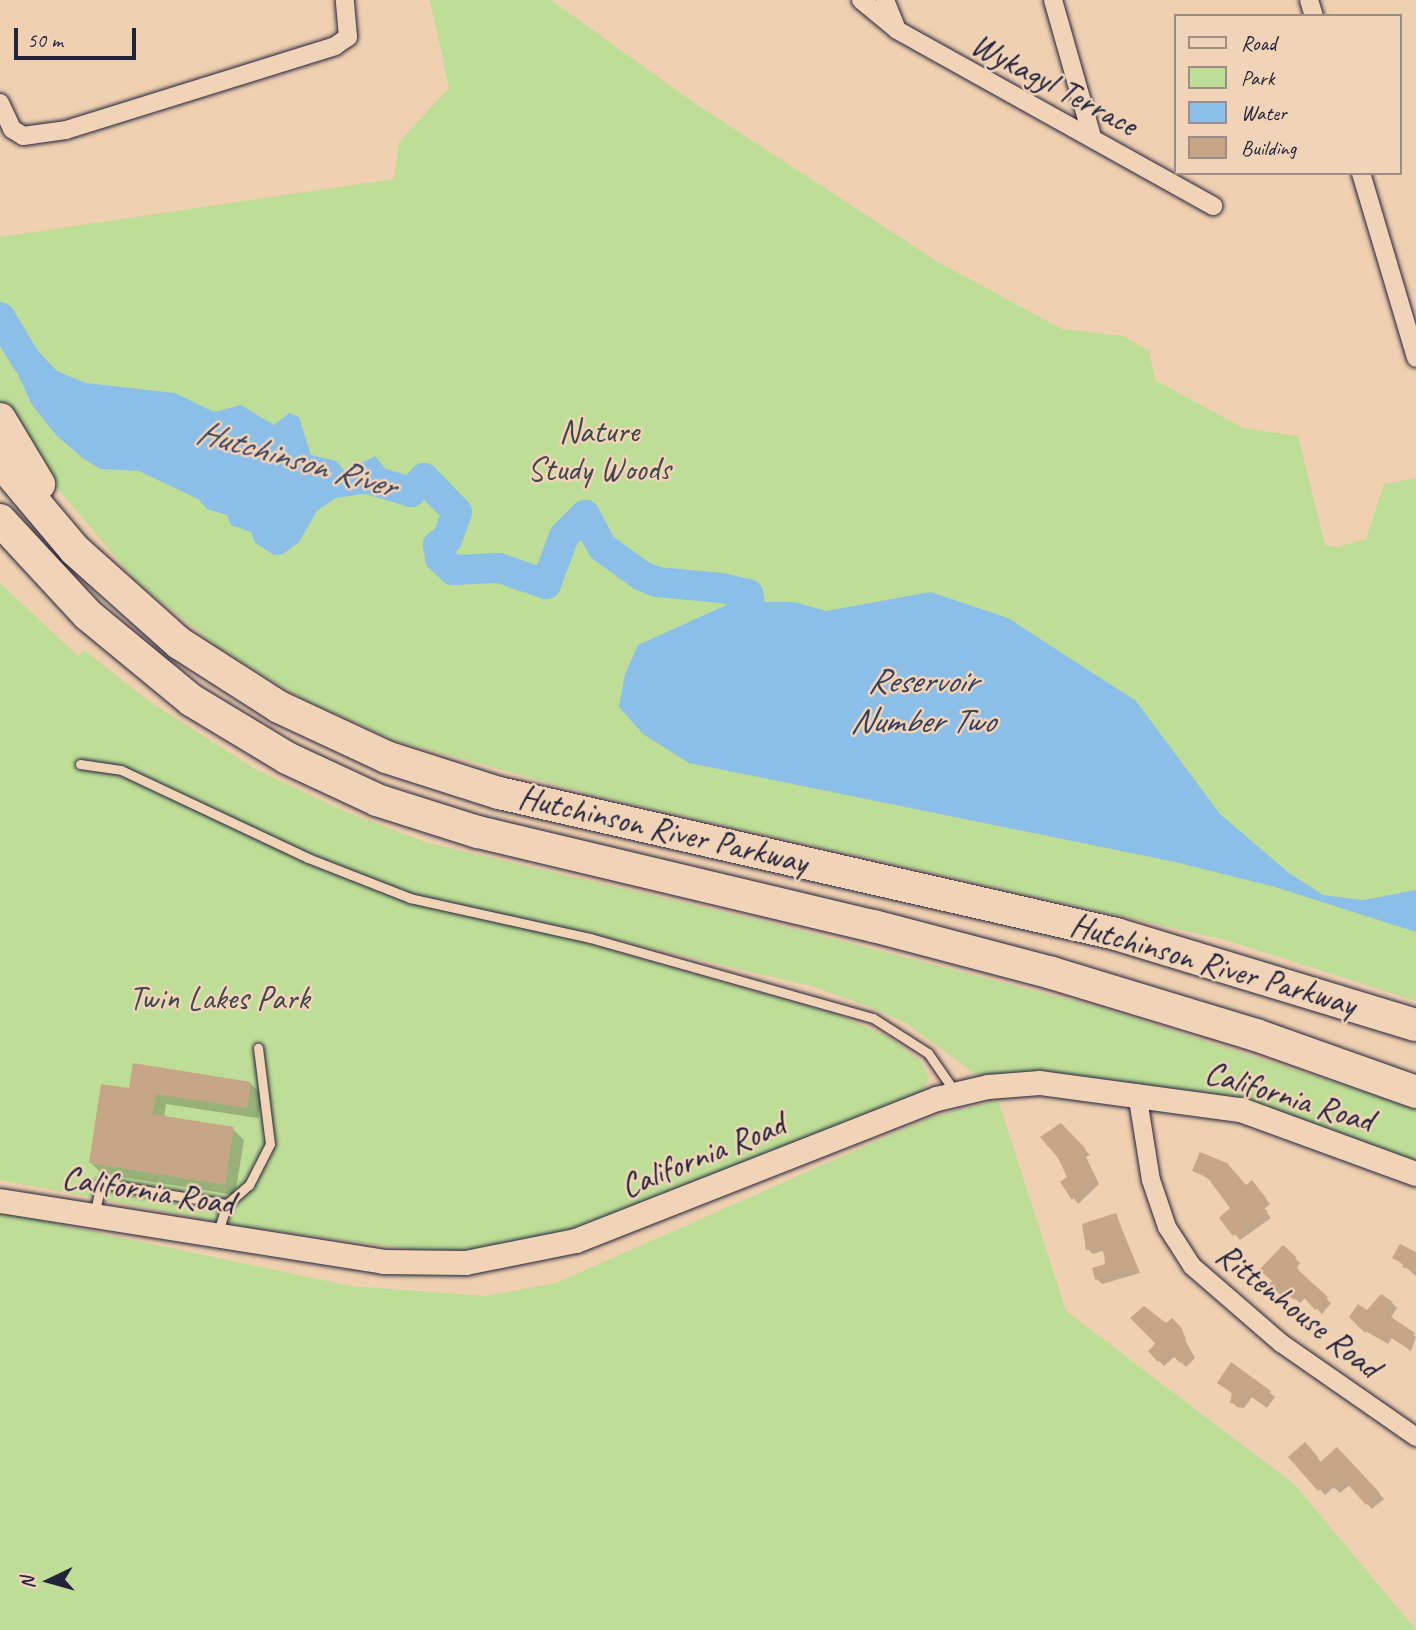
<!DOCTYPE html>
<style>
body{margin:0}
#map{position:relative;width:1416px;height:1630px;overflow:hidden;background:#efd0b1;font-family:Caveat,sans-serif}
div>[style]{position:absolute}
.green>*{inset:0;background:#bede97}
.water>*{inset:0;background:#8cbfe8}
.shadow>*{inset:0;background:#0003}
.river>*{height:30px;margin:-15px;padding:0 15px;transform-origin:15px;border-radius:15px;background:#8cbfe8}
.building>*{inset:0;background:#c7a688}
.roads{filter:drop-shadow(0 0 2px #22223b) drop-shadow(0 0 2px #22223b)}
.lane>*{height:9px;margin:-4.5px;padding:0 4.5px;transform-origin:4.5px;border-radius:4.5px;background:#f1d4b8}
.street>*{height:18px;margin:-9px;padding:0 9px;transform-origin:9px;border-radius:9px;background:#f1d4b8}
.secondary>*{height:24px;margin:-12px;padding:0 12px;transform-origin:12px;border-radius:12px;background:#f1d4b8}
.highway>*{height:32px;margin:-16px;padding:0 16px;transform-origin:16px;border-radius:16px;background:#f1d4b8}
span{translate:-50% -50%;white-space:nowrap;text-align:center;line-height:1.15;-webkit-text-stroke:5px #f1d4b8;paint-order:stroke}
.street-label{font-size:33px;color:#22223b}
.park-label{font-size:33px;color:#41484d}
.water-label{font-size:35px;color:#37415e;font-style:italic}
.legend{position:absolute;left:1174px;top:14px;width:228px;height:161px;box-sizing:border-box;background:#f1d4b8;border:2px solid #9e8d86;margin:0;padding:9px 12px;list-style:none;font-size:21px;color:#22223b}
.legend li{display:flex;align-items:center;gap:14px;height:35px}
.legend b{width:35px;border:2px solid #9e8d86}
.north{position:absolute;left:14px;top:1546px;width:70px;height:70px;-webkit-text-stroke:5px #f1d4b8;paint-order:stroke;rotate:265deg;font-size:19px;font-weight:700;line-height:28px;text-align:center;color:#22223b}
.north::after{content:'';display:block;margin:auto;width:24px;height:32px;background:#22223b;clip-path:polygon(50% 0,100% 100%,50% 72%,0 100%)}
.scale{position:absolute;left:14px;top:28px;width:122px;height:32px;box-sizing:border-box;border:4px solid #22223b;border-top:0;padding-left:9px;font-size:21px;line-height:24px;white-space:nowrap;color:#22223b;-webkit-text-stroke:5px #f1d4b8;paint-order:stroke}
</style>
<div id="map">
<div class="green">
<div style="clip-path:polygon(430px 0,551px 0,696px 104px,938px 262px,1062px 329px,1123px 336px,1149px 351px,1155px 380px,1243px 428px,1298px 436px,1325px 545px,1337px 547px,1366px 539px,1384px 484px,1416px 478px,1416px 1001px,1225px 940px,596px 796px,393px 740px,295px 695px,215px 645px,136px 581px,40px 468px,0 406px,0 237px,394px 179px,399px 142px,449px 88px)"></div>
<div style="clip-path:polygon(0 583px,78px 656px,84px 650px,149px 701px,255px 769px,346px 812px,428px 843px,767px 922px,1105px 1009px,1380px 1097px,1416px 1110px,1416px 1166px,1271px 1110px,1213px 1093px,1061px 1076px,981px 1078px,906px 1023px,868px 1006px,811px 986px,578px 931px,589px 944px,838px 1015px,887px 1036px,921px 1061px,929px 1078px,921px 1094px,587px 1228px,536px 1242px,437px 1253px,244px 1227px,0 1180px)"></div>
<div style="clip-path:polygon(998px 1100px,1066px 1311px,1294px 1484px,1416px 1630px,0 1630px,0 1212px,351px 1286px,485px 1296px,556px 1283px,931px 1117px)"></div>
</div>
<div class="water">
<div style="clip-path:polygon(7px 351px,86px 383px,175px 393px,214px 412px,241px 405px,274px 425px,289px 413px,299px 417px,311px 455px,336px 461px,345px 471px,375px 456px,401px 488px,336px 498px,317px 511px,299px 542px,283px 554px,274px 555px,255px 543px,251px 532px,231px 525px,227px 515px,207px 509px,198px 499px,139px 471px,100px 469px,84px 459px,57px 436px,32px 405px)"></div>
<div style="clip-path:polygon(931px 592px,1008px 618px,1136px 701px,1220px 814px,1289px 873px,1323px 895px,1363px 900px,1416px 890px,1416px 932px,1275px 887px,1175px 862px,689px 763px,643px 734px,619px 707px,625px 674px,638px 645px,733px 602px,794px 602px,826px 611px)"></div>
</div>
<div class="shadow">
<div style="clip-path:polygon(250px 1083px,262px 1095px,258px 1118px,166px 1104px,164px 1118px,233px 1129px,244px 1140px,235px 1195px,102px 1174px,91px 1163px,131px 1090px)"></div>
<div style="clip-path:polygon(1061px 1125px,1090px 1155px,1086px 1157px,1099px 1184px,1078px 1204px,1062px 1182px,1069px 1178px,1056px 1153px,1042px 1137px)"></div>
<div style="clip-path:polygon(1195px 1171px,1257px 1188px,1270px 1204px,1264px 1209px,1271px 1218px,1240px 1240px,1235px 1234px,1233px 1208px,1212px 1181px)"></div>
<div style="clip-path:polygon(1116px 1215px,1140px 1273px,1102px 1284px,1097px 1279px,1107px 1266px,1105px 1250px,1093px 1254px,1088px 1249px)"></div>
<div style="clip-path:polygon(1283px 1247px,1300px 1263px,1297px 1267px,1302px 1276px,1331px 1303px,1322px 1314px,1306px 1297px,1300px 1303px,1287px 1292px,1280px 1295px,1275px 1289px)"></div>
<div style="clip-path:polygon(1416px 1253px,1416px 1276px,1395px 1258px)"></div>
<div style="clip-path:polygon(1392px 1303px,1397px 1308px,1390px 1319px,1416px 1337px,1411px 1351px,1392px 1338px,1388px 1344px,1357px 1326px,1367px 1312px)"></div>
<div style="clip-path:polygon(1177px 1325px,1195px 1358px,1186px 1367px,1175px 1356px,1164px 1366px,1150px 1351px,1166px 1326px)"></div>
<div style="clip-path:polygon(1224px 1387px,1269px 1392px,1275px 1397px,1267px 1408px,1252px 1397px,1244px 1408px,1237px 1407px,1232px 1402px,1233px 1394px)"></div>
<div style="clip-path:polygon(1305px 1445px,1322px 1463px,1337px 1449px,1384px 1499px,1372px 1509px,1350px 1485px,1340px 1493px,1334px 1487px,1325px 1495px,1291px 1457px)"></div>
</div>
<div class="river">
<div style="left:0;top:317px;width:50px;rotate:58.8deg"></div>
<div style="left:26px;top:360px;width:37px;rotate:47deg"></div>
<div style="left:361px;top:477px;width:52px;rotate:16.7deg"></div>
<div style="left:411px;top:492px;width:19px;rotate:-47deg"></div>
<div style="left:424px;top:478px;width:47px;rotate:45.9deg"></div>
<div style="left:457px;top:512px;width:29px;rotate:110deg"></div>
<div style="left:447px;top:539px;width:11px;rotate:146deg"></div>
<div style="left:438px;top:545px;width:13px;rotate:81deg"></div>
<div style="left:440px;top:558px;width:18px;rotate:43deg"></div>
<div style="left:453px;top:570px;width:46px;rotate:-2.5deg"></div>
<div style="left:499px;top:568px;width:50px;rotate:18.8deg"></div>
<div style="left:546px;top:584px;width:51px;rotate:-69.4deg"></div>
<div style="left:564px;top:536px;width:30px;rotate:-45deg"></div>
<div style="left:585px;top:515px;width:36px;rotate:62deg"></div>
<div style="left:602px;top:547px;width:49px;rotate:35.9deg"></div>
<div style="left:642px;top:576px;width:16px;rotate:22deg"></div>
<div style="left:657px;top:582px;width:65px;rotate:5.3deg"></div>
<div style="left:722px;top:588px;width:27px;rotate:13deg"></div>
<div style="left:748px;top:594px;width:10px;rotate:79deg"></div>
</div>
<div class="building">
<div style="clip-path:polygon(133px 1063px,251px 1082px,247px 1108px,156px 1094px,152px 1114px,234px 1127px,225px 1185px,89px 1163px,101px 1084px,129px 1088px)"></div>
<div style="clip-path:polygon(1061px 1123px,1086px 1149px,1082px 1152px,1095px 1178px,1072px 1200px,1060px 1182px,1067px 1177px,1058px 1158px,1040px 1137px)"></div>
<div style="clip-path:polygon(1200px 1152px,1227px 1163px,1246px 1185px,1252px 1180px,1266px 1198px,1260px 1203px,1268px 1212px,1233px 1236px,1219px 1218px,1230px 1208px,1207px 1177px,1192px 1171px)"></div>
<div style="clip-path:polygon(1116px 1213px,1136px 1268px,1095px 1280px,1092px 1268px,1105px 1264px,1104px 1255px,1101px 1245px,1086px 1250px,1082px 1224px)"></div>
<div style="clip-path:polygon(1400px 1244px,1416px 1252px,1416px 1271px,1402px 1267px,1404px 1264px,1392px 1258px)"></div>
<div style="clip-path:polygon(1283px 1245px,1296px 1257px,1293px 1261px,1298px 1270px,1328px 1297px,1315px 1310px,1300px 1293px,1294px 1300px,1280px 1288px,1273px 1291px,1269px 1285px,1272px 1281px,1259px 1270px)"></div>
<div style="clip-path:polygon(1381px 1294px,1393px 1302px,1385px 1313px,1415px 1333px,1406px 1347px,1386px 1334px,1383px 1340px,1368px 1330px,1365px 1333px,1349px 1317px,1358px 1304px,1367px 1310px)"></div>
<div style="clip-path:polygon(1144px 1306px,1166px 1323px,1172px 1318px,1181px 1327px,1186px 1339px,1182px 1343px,1191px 1352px,1180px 1363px,1169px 1352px,1158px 1362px,1148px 1351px,1156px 1344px,1130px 1318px)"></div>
<div style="clip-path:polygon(1231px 1362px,1271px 1391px,1262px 1404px,1246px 1393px,1239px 1404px,1230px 1403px,1232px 1393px,1217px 1383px)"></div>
<div style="clip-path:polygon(1305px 1442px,1318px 1457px,1314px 1460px,1317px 1465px,1337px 1447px,1380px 1493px,1366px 1505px,1344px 1480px,1334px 1489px,1328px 1483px,1318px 1491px,1288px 1457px)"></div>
</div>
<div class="roads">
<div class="lane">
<div style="left:80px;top:764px;width:41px;rotate:8.3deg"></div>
<div style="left:121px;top:770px;width:207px;rotate:25.2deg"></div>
<div style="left:308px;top:858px;width:110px;rotate:21.4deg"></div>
<div style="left:410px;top:898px;width:184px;rotate:12.5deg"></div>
<div style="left:590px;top:938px;width:294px;rotate:15.8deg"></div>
<div style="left:873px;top:1018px;width:65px;rotate:32.5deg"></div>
<div style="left:928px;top:1053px;width:47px;rotate:55.3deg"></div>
<div style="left:227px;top:1204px;width:29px;rotate:-41deg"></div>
<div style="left:249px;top:1185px;width:46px;rotate:-62.9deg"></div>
<div style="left:270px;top:1144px;width:97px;rotate:-97.1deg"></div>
<div style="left:94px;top:1216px;width:34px;rotate:-78deg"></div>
<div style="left:101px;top:1183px;width:128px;rotate:9.5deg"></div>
<div style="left:227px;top:1204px;width:32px;rotate:108deg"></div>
</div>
<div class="street">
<div style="left:861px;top:0;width:45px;rotate:39.6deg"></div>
<div style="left:885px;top:0;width:32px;rotate:68deg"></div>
<div style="left:897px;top:30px;width:362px;rotate:29.1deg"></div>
<div style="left:1053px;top:0;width:142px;rotate:74.1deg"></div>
<div style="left:1309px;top:0;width:17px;rotate:73deg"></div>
<div style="left:0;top:103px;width:29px;rotate:65deg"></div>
<div style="left:12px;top:129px;width:13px;rotate:32deg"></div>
<div style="left:23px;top:136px;width:43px;rotate:-7.9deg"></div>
<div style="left:66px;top:130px;width:282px;rotate:-17.3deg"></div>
<div style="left:335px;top:46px;width:16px;rotate:-35deg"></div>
<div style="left:348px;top:37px;width:37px;rotate:-95deg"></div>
<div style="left:1361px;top:173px;width:193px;rotate:73.4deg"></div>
<div style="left:1137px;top:1093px;width:88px;rotate:80.9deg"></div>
<div style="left:1151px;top:1180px;width:50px;rotate:71.2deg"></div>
<div style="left:1167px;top:1227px;width:46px;rotate:57.3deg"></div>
<div style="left:1192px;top:1266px;width:118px;rotate:40.9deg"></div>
<div style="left:1281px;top:1343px;width:165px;rotate:34.8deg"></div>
</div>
<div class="secondary">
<div style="left:0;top:1201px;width:389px;rotate:9deg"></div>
<div style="left:384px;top:1262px;width:82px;rotate:0.7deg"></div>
<div style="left:466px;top:1263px;width:112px;rotate:-11.3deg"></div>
<div style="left:576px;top:1241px;width:388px;rotate:-21.5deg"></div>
<div style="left:937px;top:1099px;width:52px;rotate:-13.2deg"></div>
<div style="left:988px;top:1087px;width:52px;rotate:-4.4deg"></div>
<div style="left:1040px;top:1083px;width:203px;rotate:7.7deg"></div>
<div style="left:1241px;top:1110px;width:186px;rotate:20.1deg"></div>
</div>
<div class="highway">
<div style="left:0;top:419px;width:76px;rotate:59deg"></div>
<div style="left:0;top:461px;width:116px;rotate:49.9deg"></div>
<div style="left:75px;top:550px;width:140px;rotate:41.8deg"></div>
<div style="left:179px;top:643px;width:119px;rotate:32.6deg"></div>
<div style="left:279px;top:707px;width:118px;rotate:25deg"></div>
<div style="left:386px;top:757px;width:119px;rotate:17.7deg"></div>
<div style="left:499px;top:793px;width:633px;rotate:12.87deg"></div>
<div style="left:1116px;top:934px;width:313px;rotate:16.9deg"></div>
<div style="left:0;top:520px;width:129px;rotate:47.2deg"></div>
<div style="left:88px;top:615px;width:134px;rotate:39.5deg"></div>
<div style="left:191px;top:700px;width:112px;rotate:31.1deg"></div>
<div style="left:287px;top:758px;width:99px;rotate:25deg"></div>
<div style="left:377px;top:800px;width:106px;rotate:17.6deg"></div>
<div style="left:478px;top:832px;width:407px;rotate:13.4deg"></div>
<div style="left:874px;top:926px;width:184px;rotate:14.8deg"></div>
<div style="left:1052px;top:973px;width:213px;rotate:16.9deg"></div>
<div style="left:1256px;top:1035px;width:170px;rotate:19.6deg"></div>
</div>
</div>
<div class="street-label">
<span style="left:1054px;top:85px;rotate:28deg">Wykagyl Terrace</span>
<span style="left:663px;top:830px;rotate:13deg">Hutchinson River Parkway</span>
<span style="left:1213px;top:965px;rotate:16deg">Hutchinson River Parkway</span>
<span style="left:1289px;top:1097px;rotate:17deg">California Road</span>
<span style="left:703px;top:1156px;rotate:-22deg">California Road</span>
<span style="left:148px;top:1191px;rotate:9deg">California Road</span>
<span style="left:1298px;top:1311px;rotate:38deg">Rittenhouse Road</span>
</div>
<div class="park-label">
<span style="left:599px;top:451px">Nature<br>Study Woods</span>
<span style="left:219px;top:999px">Twin Lakes Park</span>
</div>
<div class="water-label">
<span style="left:296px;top:459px;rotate:16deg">Hutchinson River</span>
<span style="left:922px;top:701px">Reservoir<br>Number Two</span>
</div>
<ul class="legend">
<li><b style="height:9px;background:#f1d4b8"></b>Road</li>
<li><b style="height:19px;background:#bede97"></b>Park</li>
<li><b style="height:19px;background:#8cbfe8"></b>Water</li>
<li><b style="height:19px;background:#c7a688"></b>Building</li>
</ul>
<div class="north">N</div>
<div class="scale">50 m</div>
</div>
